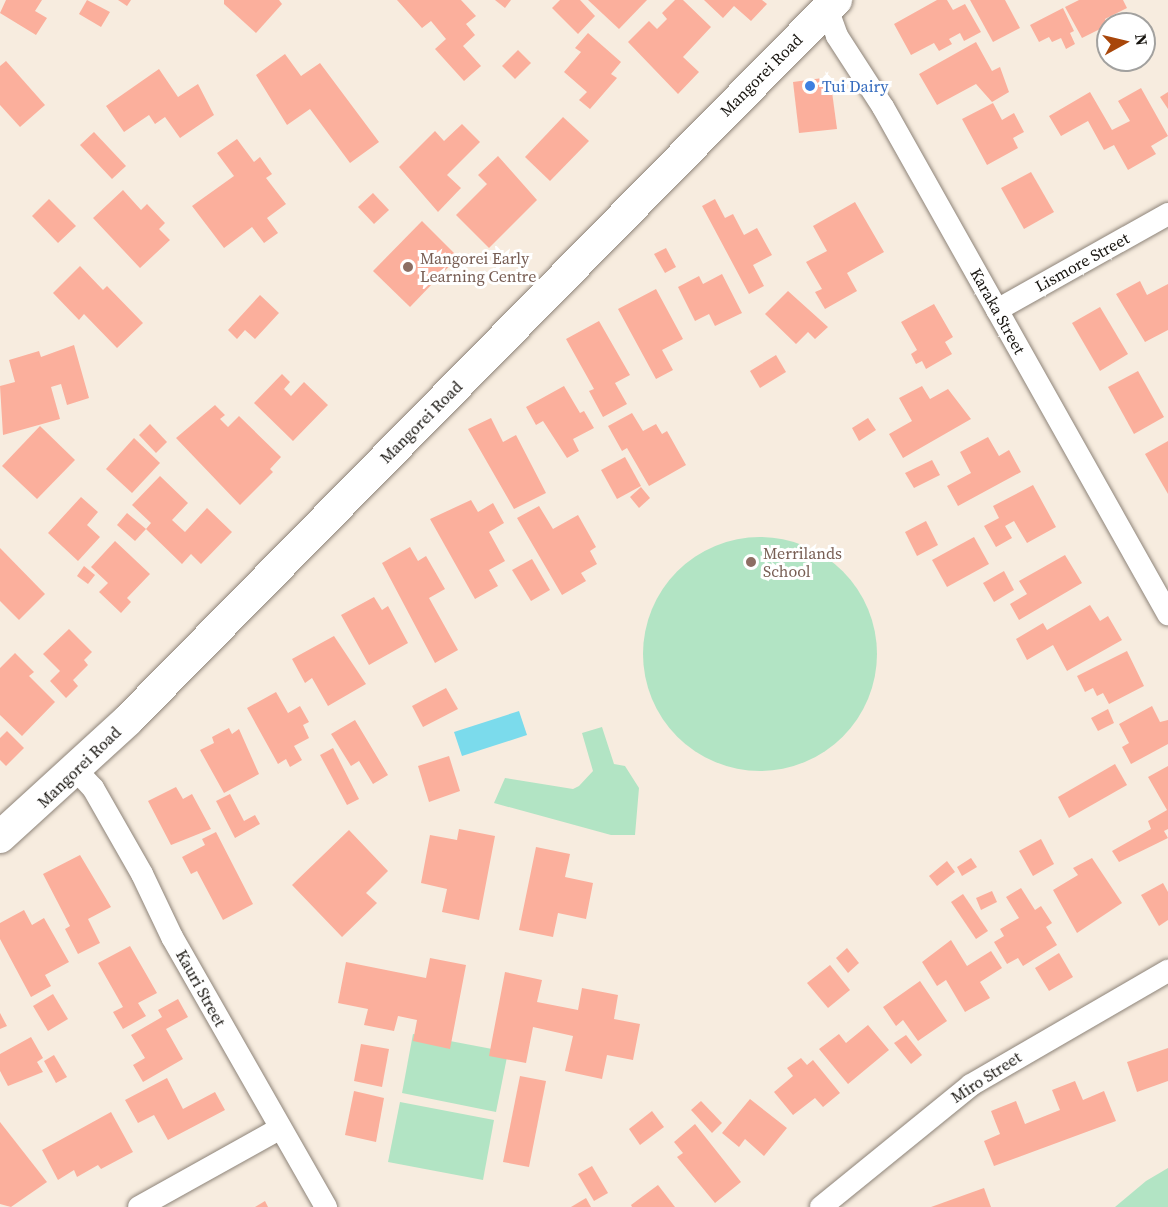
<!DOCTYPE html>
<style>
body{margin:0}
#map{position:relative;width:1168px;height:1207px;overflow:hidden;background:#f7ecdf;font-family:"Source Serif 4",serif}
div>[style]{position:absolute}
.green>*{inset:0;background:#b2e4c4}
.round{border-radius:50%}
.water>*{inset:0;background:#7bdbec}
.building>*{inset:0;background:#fbaf9c}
.roads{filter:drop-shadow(0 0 2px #8e8479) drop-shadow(0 0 2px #8e8479)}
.minor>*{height:22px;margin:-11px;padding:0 11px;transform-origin:11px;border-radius:11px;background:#fff}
.secondary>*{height:32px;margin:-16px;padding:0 16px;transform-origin:16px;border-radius:16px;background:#fff}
.dots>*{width:16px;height:16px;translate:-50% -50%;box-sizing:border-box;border:3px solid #fff;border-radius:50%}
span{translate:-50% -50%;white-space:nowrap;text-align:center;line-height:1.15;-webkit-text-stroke:6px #fff;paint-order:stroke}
.street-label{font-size:16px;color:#17140f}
.shop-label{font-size:16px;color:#366cbe}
.left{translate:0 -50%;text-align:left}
.education-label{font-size:16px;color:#785e54}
.north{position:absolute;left:1096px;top:12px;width:60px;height:60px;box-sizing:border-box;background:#fff;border:2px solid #a2a19f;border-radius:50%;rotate:82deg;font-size:16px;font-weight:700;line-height:24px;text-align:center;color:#17140f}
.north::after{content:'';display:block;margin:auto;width:21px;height:27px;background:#a8460a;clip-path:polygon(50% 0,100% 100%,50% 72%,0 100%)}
</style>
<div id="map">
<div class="green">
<div class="round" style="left:643px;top:537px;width:234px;height:234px"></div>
<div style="clip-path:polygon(602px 727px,614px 764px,625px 766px,639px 788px,635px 835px,611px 835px,494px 803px,505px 778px,573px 789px,579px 786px,593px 771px,582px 733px)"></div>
<div style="clip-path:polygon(413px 1034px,508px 1052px,496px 1112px,402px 1093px)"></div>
<div style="clip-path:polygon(400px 1102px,494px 1120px,483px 1180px,388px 1162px)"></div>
<div style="clip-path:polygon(1168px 1168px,1168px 1207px,1115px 1207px,1146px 1181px)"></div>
</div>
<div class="water">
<div style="clip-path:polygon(519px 711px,527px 735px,462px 756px,454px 732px)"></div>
</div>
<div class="building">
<div style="clip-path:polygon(6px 0,42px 0,35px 11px,47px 18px,36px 35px,0 13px)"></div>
<div style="clip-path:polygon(87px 0,110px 12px,101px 27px,79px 14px)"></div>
<div style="clip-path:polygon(118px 0,131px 0,127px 6px)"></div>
<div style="clip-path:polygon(224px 0,279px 0,282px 4px,256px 33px,224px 4px)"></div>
<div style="clip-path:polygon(397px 0,461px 0,476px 16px,466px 24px,475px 35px,463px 46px,481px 66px,464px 81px,435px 49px,446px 39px,431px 21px,422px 28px)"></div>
<div style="clip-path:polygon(495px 0,511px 0,505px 8px)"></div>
<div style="clip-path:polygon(560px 0,580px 0,595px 16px,578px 34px,552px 8px)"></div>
<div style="clip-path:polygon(588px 0,647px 0,619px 29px)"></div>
<div style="clip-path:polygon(675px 0,683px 0,711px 27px,683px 57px,699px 72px,678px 94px,628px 42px,649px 21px,657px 29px,667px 19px,662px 13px)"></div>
<div style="clip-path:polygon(704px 0,762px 0,767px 4px,751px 21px,734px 6px,723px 18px)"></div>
<div style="clip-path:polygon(937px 0,947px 0,953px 10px,965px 4px,981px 32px,964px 41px,960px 33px,949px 39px,952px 44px,939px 51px,934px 43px,911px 55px,894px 24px)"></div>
<div style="clip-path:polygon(970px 0,1005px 0,1020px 28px,993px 42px)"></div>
<div style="clip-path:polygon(1079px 0,1123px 0,1127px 8px,1105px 19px,1108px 25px,1082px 38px,1065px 7px)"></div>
<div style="clip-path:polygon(1063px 8px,1074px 31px,1070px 33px,1075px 44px,1066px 49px,1061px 38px,1052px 42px,1049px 37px,1039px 42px,1030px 25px)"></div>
<div style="clip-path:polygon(1130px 14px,1136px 24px,1113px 24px)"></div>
<div style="clip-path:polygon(588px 33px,621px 62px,611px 74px,617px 78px,590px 109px,579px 100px,587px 92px,564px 72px,581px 52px,575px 48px)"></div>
<div style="clip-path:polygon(1144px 38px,1151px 50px,1144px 54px)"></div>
<div style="clip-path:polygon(976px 42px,992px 71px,1000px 67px,1009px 92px,992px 102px,976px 84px,937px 105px,919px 74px)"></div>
<div style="clip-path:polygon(518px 50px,531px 63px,515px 79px,502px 66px)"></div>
<div style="clip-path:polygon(285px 54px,301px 76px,320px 63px,379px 142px,350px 163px,310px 109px,287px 125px,256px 75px)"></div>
<div style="clip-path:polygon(6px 61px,45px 105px,20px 127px,0 105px,0 66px)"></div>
<div style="clip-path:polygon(159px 69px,178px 97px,198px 84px,214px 115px,180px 138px,165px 117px,155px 124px,149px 115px,124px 132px,106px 106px)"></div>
<div style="clip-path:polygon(830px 77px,837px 129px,799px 133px,793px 82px)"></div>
<div style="clip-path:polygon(1141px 88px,1168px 136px,1151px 146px,1156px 154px,1128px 170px,1114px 145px,1104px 150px,1088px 121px,1061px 136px,1049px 116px,1090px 92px,1112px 130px,1130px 121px,1118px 101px)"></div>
<div style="clip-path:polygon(1168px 92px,1168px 109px,1160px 97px)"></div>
<div style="clip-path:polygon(993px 103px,1002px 120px,1014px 113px,1024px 132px,1013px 138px,1018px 148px,987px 165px,962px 119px)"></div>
<div style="clip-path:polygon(563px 117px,589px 141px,550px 181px,525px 157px)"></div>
<div style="clip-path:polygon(462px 124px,480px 142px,447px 175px,461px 188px,438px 212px,399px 167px,435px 131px,444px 141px)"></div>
<div style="clip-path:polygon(94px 132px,126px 166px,112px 179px,80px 145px)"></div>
<div style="clip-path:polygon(237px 139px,254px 162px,260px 157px,272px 174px,266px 178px,286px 204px,267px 218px,278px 233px,264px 243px,252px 227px,224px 248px,192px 206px,234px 176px,217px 153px)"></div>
<div style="clip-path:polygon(498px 156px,537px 200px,489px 248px,456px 215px,487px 184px,478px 175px)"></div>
<div style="clip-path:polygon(1031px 172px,1054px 212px,1024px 229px,1001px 188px)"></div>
<div style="clip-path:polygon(123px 190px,141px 210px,147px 204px,165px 223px,159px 229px,170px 240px,140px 268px,93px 218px)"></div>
<div style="clip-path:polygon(373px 193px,389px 210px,374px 224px,358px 207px)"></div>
<div style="clip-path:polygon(49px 199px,76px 226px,58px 243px,32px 216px)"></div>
<div style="clip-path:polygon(715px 199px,725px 218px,733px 214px,744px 235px,757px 228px,772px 255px,753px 265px,764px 286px,749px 294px,702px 206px)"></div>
<div style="clip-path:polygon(855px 202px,884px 252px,847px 273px,857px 291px,825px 309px,815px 292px,822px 289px,806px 262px,827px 251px,813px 226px)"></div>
<div style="clip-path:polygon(422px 221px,458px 257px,410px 307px,373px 271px)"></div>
<div style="clip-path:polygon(666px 248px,676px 267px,665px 273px,654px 254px)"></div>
<div style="clip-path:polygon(80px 266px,103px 290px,107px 286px,143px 323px,117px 348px,84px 314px,79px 320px,53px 293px)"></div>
<div style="clip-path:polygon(722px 274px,742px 313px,715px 326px,709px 314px,695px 321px,678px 287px,699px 276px,703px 284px)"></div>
<div style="clip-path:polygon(1140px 281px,1147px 295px,1168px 284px,1168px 330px,1145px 342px,1116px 294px)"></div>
<div style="clip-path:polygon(656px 289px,683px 339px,662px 350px,673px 370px,656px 379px,618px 309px)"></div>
<div style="clip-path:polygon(788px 291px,828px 327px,815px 339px,808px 332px,796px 344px,765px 314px)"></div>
<div style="clip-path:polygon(260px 295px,279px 313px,255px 339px,245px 330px,237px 339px,228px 330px)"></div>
<div style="clip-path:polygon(934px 304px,953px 337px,945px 342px,952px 354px,926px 369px,922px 361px,916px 364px,911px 354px,917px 350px,901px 322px)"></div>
<div style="clip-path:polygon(1100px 307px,1128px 354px,1100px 371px,1072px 323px)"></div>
<div style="clip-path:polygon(599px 321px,630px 375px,615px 383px,627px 404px,603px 417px,589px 391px,594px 389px,566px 339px)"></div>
<div style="clip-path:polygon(74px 345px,89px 398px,67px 405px,61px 384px,51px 387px,60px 419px,3px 435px,0 386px,15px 382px,9px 360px,39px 351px,41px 357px)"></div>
<div style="clip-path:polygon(776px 355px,786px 372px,760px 388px,750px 371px)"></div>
<div style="clip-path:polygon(1138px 371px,1164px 417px,1134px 434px,1108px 387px)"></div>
<div style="clip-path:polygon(282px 374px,290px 382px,284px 389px,291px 396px,304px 382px,328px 405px,293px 441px,254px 403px)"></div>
<div style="clip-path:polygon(564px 386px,580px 413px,584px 411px,594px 428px,573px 439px,579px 451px,567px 458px,543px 421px,536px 425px,526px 407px)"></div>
<div style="clip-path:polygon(922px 386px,930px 399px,948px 389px,971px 419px,903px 458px,889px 434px,912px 421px,899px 398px)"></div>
<div style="clip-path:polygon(215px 405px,225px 415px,220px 419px,228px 427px,239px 416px,281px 457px,270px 469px,273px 472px,240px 505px,176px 438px)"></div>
<div style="clip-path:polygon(632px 413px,643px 431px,656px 424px,662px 434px,667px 431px,686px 465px,649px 486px,627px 448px,622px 451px,608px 426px)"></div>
<div style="clip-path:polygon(491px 418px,503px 442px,516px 435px,546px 493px,514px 509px,468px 429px)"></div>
<div style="clip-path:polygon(868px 418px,876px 430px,859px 441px,852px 428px)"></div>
<div style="clip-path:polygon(150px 424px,167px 442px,156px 453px,139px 435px)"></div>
<div style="clip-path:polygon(40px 426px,75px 460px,37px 499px,2px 466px)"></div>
<div style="clip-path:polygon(988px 437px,999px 456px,1009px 450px,1021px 472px,958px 506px,947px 486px,971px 473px,960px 452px)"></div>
<div style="clip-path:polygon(134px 438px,160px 463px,132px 493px,106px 469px)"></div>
<div style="clip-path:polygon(1168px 441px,1168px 494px,1145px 454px)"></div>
<div style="clip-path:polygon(625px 457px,641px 486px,617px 499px,601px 470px)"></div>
<div style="clip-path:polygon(932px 460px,940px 475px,914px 488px,905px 473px)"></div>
<div style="clip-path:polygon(160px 476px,188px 503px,172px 520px,185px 532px,207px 508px,232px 532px,201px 564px,191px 554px,182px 564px,146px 529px,151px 523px,132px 505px)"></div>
<div style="clip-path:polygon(1033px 485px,1056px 527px,1027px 543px,1014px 521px,1005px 526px,1012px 538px,996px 547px,984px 526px,999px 518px,993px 506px)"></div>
<div style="clip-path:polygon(641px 487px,650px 498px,639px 508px,630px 497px)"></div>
<div style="clip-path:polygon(81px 497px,98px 512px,87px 525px,100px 537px,78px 561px,48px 533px)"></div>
<div style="clip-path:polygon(471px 500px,478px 512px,493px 503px,504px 523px,489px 532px,505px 561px,489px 570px,498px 586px,475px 599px,430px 519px)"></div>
<div style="clip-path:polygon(539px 506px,553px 529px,578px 515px,596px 547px,590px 551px,597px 564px,581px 573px,586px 581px,562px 595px,517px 518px)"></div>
<div style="clip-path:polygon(127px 513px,146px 529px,135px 541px,117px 525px)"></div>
<div style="clip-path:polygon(926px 521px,938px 545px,917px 556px,905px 532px)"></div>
<div style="clip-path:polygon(974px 537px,989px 564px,947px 587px,932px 560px)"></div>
<div style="clip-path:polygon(115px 541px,150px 574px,127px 598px,131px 602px,121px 613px,99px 592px,108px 583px,91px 567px)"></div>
<div style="clip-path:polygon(410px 547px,418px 561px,426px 556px,445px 589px,429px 598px,458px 650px,435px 663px,382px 563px)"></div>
<div style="clip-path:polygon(0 548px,45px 594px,19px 620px,0 601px)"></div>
<div style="clip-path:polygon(1065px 555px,1082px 583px,1019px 620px,1010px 604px,1027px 594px,1019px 581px)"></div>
<div style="clip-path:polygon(532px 559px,550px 590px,531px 601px,512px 570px)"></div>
<div style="clip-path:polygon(84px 566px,95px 575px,88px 584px,77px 576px)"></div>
<div style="clip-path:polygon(1004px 571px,1014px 590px,994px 602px,983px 583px)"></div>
<div style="clip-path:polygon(374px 597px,382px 610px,388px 606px,408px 643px,369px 665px,341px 615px)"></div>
<div style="clip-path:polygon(1090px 605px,1100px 621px,1108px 616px,1122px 640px,1067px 671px,1053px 645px,1027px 660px,1016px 639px,1043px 623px,1047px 630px)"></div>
<div style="clip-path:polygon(69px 629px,92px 652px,84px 660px,88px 665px,73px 680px,78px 686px,66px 698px,50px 681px,60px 671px,43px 654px)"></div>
<div style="clip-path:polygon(334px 636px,366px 684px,328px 706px,312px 678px,305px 683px,292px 659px)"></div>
<div style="clip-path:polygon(1127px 651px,1144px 686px,1109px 704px,1103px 693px,1097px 696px,1093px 688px,1085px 692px,1077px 676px)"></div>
<div style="clip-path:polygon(15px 653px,34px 672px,29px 676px,55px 702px,22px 736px,0 715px,0 668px)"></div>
<div style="clip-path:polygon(446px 688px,458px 709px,423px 727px,412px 706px)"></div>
<div style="clip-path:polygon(276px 692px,288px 713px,300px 706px,309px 722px,303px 725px,309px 738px,294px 746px,302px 760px,290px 767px,286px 759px,278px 764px,247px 708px)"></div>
<div style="clip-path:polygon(1152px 706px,1160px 722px,1168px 720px,1168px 744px,1131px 764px,1122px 747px,1129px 743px,1119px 724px)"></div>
<div style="clip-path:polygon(1108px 709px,1114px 723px,1098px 731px,1091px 718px)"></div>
<div style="clip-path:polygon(355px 720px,388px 775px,373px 784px,359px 761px,351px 766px,331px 734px)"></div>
<div style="clip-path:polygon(229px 728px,232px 734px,239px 729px,259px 774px,224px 793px,200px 750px,214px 743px,212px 737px)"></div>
<div style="clip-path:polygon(7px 731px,24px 748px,6px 766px,0 760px,0 738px)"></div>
<div style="clip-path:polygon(333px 748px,359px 799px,347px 805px,320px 755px)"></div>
<div style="clip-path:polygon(449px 756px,460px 791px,429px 802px,418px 766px)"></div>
<div style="clip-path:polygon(1115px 764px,1127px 785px,1069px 818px,1058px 797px)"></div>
<div style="clip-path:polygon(1168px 766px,1168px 829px,1164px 831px,1168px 838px,1119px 862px,1112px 851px,1151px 829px,1148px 821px,1167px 810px,1148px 777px)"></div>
<div style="clip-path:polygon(176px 787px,183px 799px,192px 794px,211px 829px,171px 845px,148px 801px)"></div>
<div style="clip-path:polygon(230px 794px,244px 821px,255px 815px,260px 824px,235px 838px,216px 801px)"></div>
<div style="clip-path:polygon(459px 829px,495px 836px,479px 920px,442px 912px,447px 889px,421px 883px,430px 835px,457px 840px)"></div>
<div style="clip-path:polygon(349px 830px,388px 871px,366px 893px,377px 903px,342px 937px,292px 885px)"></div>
<div style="clip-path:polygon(216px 832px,253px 904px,223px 920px,197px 871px,191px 874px,182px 857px,205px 845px,202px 839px)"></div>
<div style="clip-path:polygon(1041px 839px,1054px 864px,1033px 876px,1019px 851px)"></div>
<div style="clip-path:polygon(536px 847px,570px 854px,565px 877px,593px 883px,586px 919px,558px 913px,553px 937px,519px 930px)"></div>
<div style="clip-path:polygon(80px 855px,111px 907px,88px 919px,100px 943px,78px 954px,65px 929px,70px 926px,43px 874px)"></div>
<div style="clip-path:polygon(971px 858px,977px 867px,962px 876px,957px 867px)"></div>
<div style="clip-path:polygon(1092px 858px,1122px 903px,1077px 933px,1053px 890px,1078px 875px,1073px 868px)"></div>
<div style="clip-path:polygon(947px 861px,955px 872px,937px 886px,929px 876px)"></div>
<div style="clip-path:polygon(1163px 883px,1168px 892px,1168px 920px,1159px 926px,1141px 895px)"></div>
<div style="clip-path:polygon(1021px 888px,1035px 910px,1041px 906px,1052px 923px,1046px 927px,1057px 945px,1023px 966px,1018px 958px,1007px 964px,994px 942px,1004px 936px,1000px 929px,1019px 918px,1006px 897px)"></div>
<div style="clip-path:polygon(992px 891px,997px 902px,981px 910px,976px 898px)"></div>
<div style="clip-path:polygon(963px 894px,988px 931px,976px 939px,951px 902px)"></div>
<div style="clip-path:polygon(24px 910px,32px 925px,44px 918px,69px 962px,45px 975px,51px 986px,31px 997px,0 939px,0 923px)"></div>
<div style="clip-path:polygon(951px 940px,967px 966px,991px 951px,1002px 968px,980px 982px,990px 998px,965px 1012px,946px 980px,937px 986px,922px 962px)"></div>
<div style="clip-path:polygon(130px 946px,157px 993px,138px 1003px,146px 1016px,123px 1029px,113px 1012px,123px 1007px,98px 963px)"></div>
<div style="clip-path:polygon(847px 948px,859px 963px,848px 973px,836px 958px)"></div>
<div style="clip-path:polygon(1059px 953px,1073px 977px,1049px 991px,1035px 968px)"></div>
<div style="clip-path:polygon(430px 958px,466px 965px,450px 1049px,413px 1041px,417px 1020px,398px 1016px,394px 1031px,364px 1025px,368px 1009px,338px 1003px,346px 962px,426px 978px)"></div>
<div style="clip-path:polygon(830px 965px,850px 990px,828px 1008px,807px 983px)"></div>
<div style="clip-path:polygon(505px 972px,542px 980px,537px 1002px,578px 1010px,582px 988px,618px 995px,614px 1019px,640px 1024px,633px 1060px,607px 1055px,602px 1079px,565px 1071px,573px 1036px,533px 1027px,526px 1063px,489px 1056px)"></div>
<div style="clip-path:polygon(920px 981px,947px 1021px,918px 1041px,903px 1020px,896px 1026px,883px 1007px)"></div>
<div style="clip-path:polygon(53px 994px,68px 1019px,48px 1031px,33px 1006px)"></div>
<div style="clip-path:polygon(178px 999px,188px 1017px,166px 1029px,183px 1059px,143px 1082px,133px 1065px,145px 1058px,131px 1035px,162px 1017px,158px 1010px)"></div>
<div style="clip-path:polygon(0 1013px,7px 1026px,0 1029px)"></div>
<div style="clip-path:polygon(868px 1025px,889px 1050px,848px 1084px,819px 1049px,839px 1034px,846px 1043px)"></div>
<div style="clip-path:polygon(906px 1035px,922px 1055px,911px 1064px,894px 1043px)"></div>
<div style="clip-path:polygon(31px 1037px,43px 1058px,37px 1062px,43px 1072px,8px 1086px,0 1071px,0 1054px)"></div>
<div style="clip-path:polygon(361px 1044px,389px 1049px,382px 1087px,354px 1081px)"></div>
<div style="clip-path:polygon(1168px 1048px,1168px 1081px,1137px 1092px,1127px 1062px)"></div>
<div style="clip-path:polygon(54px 1055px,67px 1077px,56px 1083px,44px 1061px)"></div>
<div style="clip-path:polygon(801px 1058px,807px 1065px,813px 1060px,840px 1093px,823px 1107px,815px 1098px,793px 1115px,774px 1092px,793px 1076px,787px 1068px)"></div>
<div style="clip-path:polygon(520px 1076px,546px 1081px,529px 1167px,503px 1162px)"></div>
<div style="clip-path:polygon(167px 1078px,183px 1109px,215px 1092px,225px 1110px,168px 1140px,154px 1115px,138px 1123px,125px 1100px)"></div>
<div style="clip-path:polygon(1075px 1081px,1083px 1100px,1104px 1091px,1116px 1121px,994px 1166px,984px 1141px,1000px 1134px,991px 1111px,1016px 1101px,1025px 1124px,1060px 1110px,1052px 1090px)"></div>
<div style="clip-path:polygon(354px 1091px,384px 1098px,376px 1142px,345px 1135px)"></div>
<div style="clip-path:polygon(750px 1099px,787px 1128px,764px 1156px,745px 1139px,739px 1147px,722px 1133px)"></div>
<div style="clip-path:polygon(701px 1101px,722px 1123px,712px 1133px,691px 1110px)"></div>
<div style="clip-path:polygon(652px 1111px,664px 1127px,640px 1145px,629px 1129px)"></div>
<div style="clip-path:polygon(111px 1112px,133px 1152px,101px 1169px,98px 1165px,77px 1177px,74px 1170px,58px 1180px,42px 1150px)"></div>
<div style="clip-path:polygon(0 1122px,47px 1182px,11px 1207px,0 1204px)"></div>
<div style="clip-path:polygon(695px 1124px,741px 1182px,715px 1203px,677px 1157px,683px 1153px,674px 1142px)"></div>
<div style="clip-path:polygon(592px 1166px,608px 1193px,594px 1201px,578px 1174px)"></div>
<div style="clip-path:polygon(658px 1185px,675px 1207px,632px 1207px,631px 1205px)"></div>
<div style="clip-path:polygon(984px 1188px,991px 1207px,931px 1207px)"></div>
<div style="clip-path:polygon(586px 1198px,591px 1207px,571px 1207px)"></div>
<div style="clip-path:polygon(265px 1201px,268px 1207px,255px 1207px)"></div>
</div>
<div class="roads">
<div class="minor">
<div style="left:824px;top:0;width:38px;rotate:70deg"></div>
<div style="left:837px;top:36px;width:85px;rotate:57.1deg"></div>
<div style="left:883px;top:107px;width:582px;rotate:60.66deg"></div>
<div style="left:997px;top:310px;width:196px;rotate:-29.3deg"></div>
<div style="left:76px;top:770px;width:25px;rotate:47deg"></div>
<div style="left:93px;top:788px;width:99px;rotate:60.3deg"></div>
<div style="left:142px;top:874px;width:70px;rotate:64.5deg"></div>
<div style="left:172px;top:937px;width:311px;rotate:60.3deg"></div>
<div style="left:139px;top:1207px;width:160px;rotate:-29.1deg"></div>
<div style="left:821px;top:1207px;width:193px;rotate:-39.1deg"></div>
<div style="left:971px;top:1085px;width:228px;rotate:-30.1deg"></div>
</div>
<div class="secondary">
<div style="left:0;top:837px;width:173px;rotate:-42.4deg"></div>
<div style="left:128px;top:720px;width:1010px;rotate:-45.48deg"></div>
</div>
</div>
<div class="dots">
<div style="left:810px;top:86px;background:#3f7fe0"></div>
<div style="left:408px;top:267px;background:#8d6e63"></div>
<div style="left:751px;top:562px;background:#8d6e63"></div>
</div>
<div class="street-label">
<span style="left:761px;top:75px;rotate:-45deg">Mangorei Road</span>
<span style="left:1082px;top:262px;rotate:-29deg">Lismore Street</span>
<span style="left:998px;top:311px;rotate:61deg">Karaka Street</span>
<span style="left:421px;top:422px;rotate:-45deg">Mangorei Road</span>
<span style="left:79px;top:767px;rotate:-44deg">Mangorei Road</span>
<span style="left:201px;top:988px;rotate:61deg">Kauri Street</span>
<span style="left:986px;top:1077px;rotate:-33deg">Miro Street</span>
</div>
<div class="shop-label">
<span class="left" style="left:822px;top:86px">Tui Dairy</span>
</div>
<div class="education-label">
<span class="left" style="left:420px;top:267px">Mangorei Early<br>Learning Centre</span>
<span class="left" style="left:763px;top:562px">Merrilands<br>School</span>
</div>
<div class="north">N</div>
</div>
